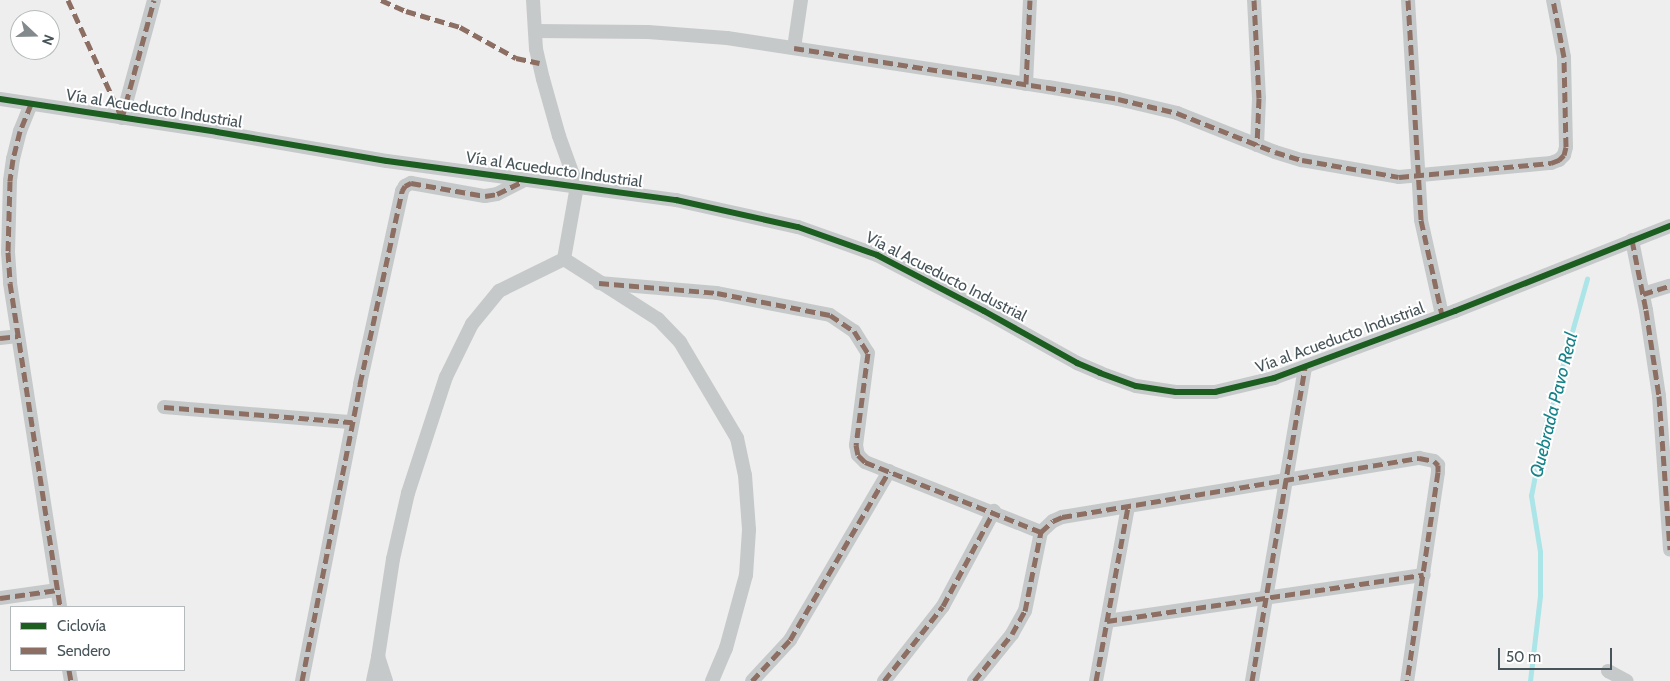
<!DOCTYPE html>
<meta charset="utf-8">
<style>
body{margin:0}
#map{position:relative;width:1670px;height:681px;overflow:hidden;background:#efeeee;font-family:Cabin,sans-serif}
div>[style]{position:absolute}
.stream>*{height:4.5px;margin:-2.25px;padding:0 2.25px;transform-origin:2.25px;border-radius:2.25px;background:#abe5e8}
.minor>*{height:14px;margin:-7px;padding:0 7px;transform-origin:7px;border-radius:7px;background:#c6c9ca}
.quiet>*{height:5px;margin-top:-2.5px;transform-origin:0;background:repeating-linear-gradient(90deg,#8d6e63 0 10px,transparent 0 15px)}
.cycleway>*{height:6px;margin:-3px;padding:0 3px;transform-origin:3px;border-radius:3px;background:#1b5e20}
span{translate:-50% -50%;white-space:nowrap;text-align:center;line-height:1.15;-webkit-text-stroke:4px #fff;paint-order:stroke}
.street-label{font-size:16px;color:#475459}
.water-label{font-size:18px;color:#158389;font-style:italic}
.legend{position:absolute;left:10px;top:606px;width:175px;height:65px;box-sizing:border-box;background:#fff;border:1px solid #b5bbbd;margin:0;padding:6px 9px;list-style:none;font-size:15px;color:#475459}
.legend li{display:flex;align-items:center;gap:10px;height:25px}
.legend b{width:25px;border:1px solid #b5bbbd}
.north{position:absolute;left:10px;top:10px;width:50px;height:50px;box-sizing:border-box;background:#fff;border:1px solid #b5bbbd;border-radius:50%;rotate:111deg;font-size:14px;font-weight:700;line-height:20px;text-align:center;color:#475459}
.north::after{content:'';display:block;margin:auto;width:18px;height:22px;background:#828a8d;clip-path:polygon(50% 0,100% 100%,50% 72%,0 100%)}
.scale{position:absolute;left:1498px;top:648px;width:114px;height:22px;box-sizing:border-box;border:2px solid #475459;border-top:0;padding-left:6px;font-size:15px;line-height:18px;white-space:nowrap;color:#475459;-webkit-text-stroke:4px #fff;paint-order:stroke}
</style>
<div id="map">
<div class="stream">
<div style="left:1530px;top:681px;width:86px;rotate:-83.3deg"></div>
<div style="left:1540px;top:596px;width:44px;rotate:-90deg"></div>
<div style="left:1540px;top:552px;width:57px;rotate:-99.1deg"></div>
<div style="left:1531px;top:496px;width:67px;rotate:-78.9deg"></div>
<div style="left:1544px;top:430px;width:157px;rotate:-74.1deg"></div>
</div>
<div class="minor">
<div style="left:533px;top:0;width:49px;rotate:86.5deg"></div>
<div style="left:536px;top:49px;width:31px;rotate:77deg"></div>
<div style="left:543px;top:79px;width:59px;rotate:74.3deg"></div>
<div style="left:559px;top:136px;width:53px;rotate:70.2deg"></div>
<div style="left:577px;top:186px;width:74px;rotate:100.1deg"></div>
<div style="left:1254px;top:0;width:98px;rotate:87.1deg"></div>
<div style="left:1259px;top:98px;width:47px;rotate:92.4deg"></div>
<div style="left:1408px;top:0;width:220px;rotate:86.6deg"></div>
<div style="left:1421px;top:220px;width:97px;rotate:77.5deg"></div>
<div style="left:535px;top:31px;width:113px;rotate:0.5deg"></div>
<div style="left:648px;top:32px;width:79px;rotate:4.3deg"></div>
<div style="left:727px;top:38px;width:325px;rotate:8.7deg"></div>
<div style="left:1048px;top:87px;width:71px;rotate:9.7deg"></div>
<div style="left:1118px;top:99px;width:61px;rotate:13.3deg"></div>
<div style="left:1177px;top:113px;width:105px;rotate:21.7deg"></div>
<div style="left:1275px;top:152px;width:28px;rotate:17deg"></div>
<div style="left:1302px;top:160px;width:98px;rotate:9.9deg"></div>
<div style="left:1399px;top:177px;width:153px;rotate:-5.3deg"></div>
<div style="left:1551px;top:163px;width:9px;rotate:-21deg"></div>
<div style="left:1559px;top:160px;width:7px;rotate:-45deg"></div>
<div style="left:1564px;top:155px;width:8px;rotate:-76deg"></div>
<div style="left:1566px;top:147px;width:90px;rotate:-91.3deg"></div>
<div style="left:1564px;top:57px;width:58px;rotate:-100.9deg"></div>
<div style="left:794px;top:48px;width:49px;rotate:-81.7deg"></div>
<div style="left:1026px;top:84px;width:84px;rotate:-87.3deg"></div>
<div style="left:0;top:99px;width:219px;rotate:8.6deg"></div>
<div style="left:217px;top:132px;width:172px;rotate:9.7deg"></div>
<div style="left:387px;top:161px;width:292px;rotate:7.7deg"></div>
<div style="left:676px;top:200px;width:125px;rotate:12.5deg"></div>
<div style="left:798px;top:227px;width:84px;rotate:19.5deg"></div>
<div style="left:877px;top:255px;width:121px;rotate:27.6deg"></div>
<div style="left:984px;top:311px;width:107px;rotate:29.2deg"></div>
<div style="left:1077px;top:363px;width:25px;rotate:23deg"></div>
<div style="left:1100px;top:373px;width:38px;rotate:20deg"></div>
<div style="left:1136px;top:386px;width:40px;rotate:8.5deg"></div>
<div style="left:1176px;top:392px;width:39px"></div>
<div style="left:1215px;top:392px;width:61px;rotate:-13.3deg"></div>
<div style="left:1274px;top:378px;width:193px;rotate:-20.3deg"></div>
<div style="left:1455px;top:311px;width:231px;rotate:-21.6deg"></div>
<div style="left:31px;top:104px;width:29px;rotate:112deg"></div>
<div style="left:20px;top:131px;width:29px;rotate:104deg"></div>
<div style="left:13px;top:159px;width:22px;rotate:98deg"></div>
<div style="left:10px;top:181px;width:71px;rotate:91.6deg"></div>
<div style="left:8px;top:252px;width:31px;rotate:86deg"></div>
<div style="left:10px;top:283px;width:328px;rotate:81.2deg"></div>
<div style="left:122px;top:118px;width:122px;rotate:-74.8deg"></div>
<div style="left:1632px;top:240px;width:71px;rotate:78.7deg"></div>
<div style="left:1646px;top:310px;width:87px;rotate:81.4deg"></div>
<div style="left:1659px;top:396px;width:154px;rotate:85.9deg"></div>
<div style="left:564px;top:259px;width:112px;rotate:32.6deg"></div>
<div style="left:658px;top:319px;width:32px;rotate:46deg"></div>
<div style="left:680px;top:342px;width:112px;rotate:59.3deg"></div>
<div style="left:737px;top:438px;width:38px;rotate:78deg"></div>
<div style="left:745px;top:475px;width:55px;rotate:85.8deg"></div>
<div style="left:749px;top:530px;width:45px;rotate:93.8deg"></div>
<div style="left:746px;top:575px;width:76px;rotate:105.3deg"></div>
<div style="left:726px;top:648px;width:36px;rotate:113deg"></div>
<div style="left:599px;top:283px;width:118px;rotate:4.8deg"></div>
<div style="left:717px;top:293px;width:115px;rotate:11deg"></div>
<div style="left:830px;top:315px;width:29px;rotate:34deg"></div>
<div style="left:854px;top:331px;width:26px;rotate:58deg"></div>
<div style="left:868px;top:353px;width:93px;rotate:97.4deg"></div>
<div style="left:856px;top:445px;width:10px;rotate:79deg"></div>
<div style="left:858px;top:455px;width:10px;rotate:45deg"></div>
<div style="left:865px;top:462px;width:189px;rotate:21.7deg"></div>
<div style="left:1643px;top:294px;width:28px;rotate:-17deg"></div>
<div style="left:0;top:338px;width:18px;rotate:-6deg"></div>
<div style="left:164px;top:407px;width:189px;rotate:4.6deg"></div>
<div style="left:0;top:598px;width:58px;rotate:-8deg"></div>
<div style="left:1107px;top:621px;width:320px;rotate:-8.3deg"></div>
<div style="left:69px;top:670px;width:11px;rotate:80deg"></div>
<div style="left:1608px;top:671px;width:21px;rotate:28deg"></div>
<div style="left:302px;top:681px;width:303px;rotate:-78.9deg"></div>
<div style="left:360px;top:384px;width:198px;rotate:-77.7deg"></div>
<div style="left:402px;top:191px;width:6px;rotate:-59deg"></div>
<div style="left:405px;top:186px;width:7px;rotate:-27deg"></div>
<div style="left:411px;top:183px;width:75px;rotate:10deg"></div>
<div style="left:485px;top:196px;width:12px;rotate:-9deg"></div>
<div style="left:497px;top:194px;width:33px;rotate:-27deg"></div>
<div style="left:373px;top:681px;width:25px;rotate:-78deg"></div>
<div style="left:386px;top:681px;width:25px;rotate:-108deg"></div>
<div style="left:378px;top:657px;width:99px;rotate:-81.3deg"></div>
<div style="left:393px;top:559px;width:68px;rotate:-77.2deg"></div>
<div style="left:408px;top:493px;width:122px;rotate:-71.9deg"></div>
<div style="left:446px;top:377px;width:59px;rotate:-63.9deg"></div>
<div style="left:472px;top:324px;width:43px;rotate:-50.7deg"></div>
<div style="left:499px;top:291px;width:72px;rotate:-26.2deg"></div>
<div style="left:752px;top:681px;width:56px;rotate:-47.2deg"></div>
<div style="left:790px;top:640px;width:196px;rotate:-59.6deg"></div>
<div style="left:884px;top:681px;width:95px;rotate:-51.8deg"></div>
<div style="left:943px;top:606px;width:108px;rotate:-61.8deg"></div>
<div style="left:974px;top:681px;width:60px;rotate:-51deg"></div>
<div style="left:1012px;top:634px;width:26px;rotate:-61deg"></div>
<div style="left:1025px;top:611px;width:81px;rotate:-78.6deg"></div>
<div style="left:1041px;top:532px;width:16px;rotate:-43deg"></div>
<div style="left:1053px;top:521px;width:10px;rotate:-24deg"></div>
<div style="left:1062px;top:517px;width:362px;rotate:-9.4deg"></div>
<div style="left:1419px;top:458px;width:15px;rotate:11deg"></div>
<div style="left:1434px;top:461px;width:6px;rotate:45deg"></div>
<div style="left:1438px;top:465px;width:7px;rotate:90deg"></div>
<div style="left:1438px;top:472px;width:211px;rotate:98.4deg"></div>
<div style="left:1096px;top:681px;width:177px;rotate:-79.6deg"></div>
<div style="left:1252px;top:681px;width:318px;rotate:-80.4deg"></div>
</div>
<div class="quiet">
<div style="left:68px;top:0;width:130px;rotate:65.4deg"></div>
<div style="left:381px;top:0;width:27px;rotate:24deg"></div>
<div style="left:406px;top:11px;width:56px;rotate:16.5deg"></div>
<div style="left:460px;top:27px;width:64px;rotate:29deg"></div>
<div style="left:516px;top:58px;width:24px;rotate:12deg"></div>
<div style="left:1254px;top:0;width:98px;rotate:87.1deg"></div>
<div style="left:1259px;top:98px;width:47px;rotate:92.4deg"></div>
<div style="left:1408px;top:0;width:220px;rotate:86.6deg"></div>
<div style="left:1421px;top:220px;width:97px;rotate:77.5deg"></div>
<div style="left:794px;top:48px;width:328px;rotate:8.9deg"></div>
<div style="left:1118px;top:99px;width:61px;rotate:13.3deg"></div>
<div style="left:1177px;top:113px;width:105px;rotate:21.7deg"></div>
<div style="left:1275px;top:152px;width:28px;rotate:17deg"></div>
<div style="left:1302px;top:160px;width:98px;rotate:9.9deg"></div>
<div style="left:1399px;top:177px;width:153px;rotate:-5.3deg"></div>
<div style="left:1551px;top:163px;width:9px;rotate:-21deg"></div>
<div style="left:1559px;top:160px;width:7px;rotate:-45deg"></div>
<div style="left:1564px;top:155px;width:8px;rotate:-76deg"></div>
<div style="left:1566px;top:147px;width:90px;rotate:-91.3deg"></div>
<div style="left:1564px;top:57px;width:58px;rotate:-100.9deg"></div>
<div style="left:1026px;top:84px;width:84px;rotate:-87.3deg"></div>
<div style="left:31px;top:104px;width:29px;rotate:112deg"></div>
<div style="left:20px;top:131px;width:29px;rotate:104deg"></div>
<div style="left:13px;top:159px;width:22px;rotate:98deg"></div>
<div style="left:10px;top:181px;width:71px;rotate:91.6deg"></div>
<div style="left:8px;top:252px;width:31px;rotate:86deg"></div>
<div style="left:10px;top:283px;width:328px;rotate:81.2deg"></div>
<div style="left:122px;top:118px;width:122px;rotate:-74.8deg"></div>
<div style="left:1632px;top:240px;width:71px;rotate:78.7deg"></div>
<div style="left:1646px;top:310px;width:87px;rotate:81.4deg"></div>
<div style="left:1659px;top:396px;width:154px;rotate:85.9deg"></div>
<div style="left:599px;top:283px;width:118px;rotate:4.8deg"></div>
<div style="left:717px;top:293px;width:115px;rotate:11deg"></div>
<div style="left:830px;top:315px;width:29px;rotate:34deg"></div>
<div style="left:854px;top:331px;width:26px;rotate:58deg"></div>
<div style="left:868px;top:353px;width:93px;rotate:97.4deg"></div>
<div style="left:856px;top:445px;width:10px;rotate:79deg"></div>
<div style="left:858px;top:455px;width:10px;rotate:45deg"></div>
<div style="left:865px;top:462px;width:189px;rotate:21.7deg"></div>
<div style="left:1643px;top:294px;width:28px;rotate:-17deg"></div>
<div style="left:0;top:338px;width:18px;rotate:-6deg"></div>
<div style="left:164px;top:407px;width:189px;rotate:4.6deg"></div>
<div style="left:0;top:598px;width:58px;rotate:-8deg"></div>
<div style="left:1107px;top:621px;width:320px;rotate:-8.3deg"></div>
<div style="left:69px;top:670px;width:11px;rotate:80deg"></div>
<div style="left:302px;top:681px;width:303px;rotate:-78.9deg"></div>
<div style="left:360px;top:384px;width:198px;rotate:-77.7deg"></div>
<div style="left:402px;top:191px;width:6px;rotate:-59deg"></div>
<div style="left:405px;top:186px;width:7px;rotate:-27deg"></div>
<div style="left:411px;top:183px;width:75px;rotate:10deg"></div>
<div style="left:485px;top:196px;width:12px;rotate:-9deg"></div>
<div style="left:497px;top:194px;width:30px;rotate:-26deg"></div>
<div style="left:752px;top:681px;width:56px;rotate:-47.2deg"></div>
<div style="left:790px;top:640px;width:196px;rotate:-59.6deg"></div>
<div style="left:884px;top:681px;width:95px;rotate:-51.8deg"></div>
<div style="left:943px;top:606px;width:108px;rotate:-61.8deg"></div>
<div style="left:974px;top:681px;width:60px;rotate:-51deg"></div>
<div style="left:1012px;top:634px;width:26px;rotate:-61deg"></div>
<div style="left:1025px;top:611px;width:81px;rotate:-78.6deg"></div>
<div style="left:1041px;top:532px;width:16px;rotate:-43deg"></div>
<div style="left:1053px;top:521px;width:10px;rotate:-24deg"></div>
<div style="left:1062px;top:517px;width:362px;rotate:-9.4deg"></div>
<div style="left:1419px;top:458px;width:15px;rotate:11deg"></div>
<div style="left:1434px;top:461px;width:6px;rotate:45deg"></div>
<div style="left:1438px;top:465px;width:7px;rotate:90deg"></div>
<div style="left:1438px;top:472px;width:211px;rotate:98.4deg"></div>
<div style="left:1096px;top:681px;width:177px;rotate:-79.6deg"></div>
<div style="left:1252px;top:681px;width:318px;rotate:-80.4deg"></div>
</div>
<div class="cycleway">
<div style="left:0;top:99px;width:219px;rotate:8.6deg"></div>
<div style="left:217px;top:132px;width:172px;rotate:9.7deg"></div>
<div style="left:387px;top:161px;width:292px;rotate:7.7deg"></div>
<div style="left:676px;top:200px;width:125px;rotate:12.5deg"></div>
<div style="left:798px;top:227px;width:84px;rotate:19.5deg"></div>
<div style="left:877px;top:255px;width:121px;rotate:27.6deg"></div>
<div style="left:984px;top:311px;width:107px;rotate:29.2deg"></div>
<div style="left:1077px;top:363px;width:25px;rotate:23deg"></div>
<div style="left:1100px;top:373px;width:38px;rotate:20deg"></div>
<div style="left:1136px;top:386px;width:40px;rotate:8.5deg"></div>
<div style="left:1176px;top:392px;width:39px"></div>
<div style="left:1215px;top:392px;width:61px;rotate:-13.3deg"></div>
<div style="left:1274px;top:378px;width:193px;rotate:-20.3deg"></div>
<div style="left:1455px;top:311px;width:231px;rotate:-21.6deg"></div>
</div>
<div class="street-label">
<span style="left:154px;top:109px;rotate:9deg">Vía al Acueducto Industrial</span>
<span style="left:554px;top:170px;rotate:8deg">Vía al Acueducto Industrial</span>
<span style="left:946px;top:277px;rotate:27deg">Vía al Acueducto Industrial</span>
<span style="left:1340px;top:338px;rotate:-20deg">Vía al Acueducto Industrial</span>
</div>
<div class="water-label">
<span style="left:1554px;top:405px;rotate:-76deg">Quebrada Pavo Real</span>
</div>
<ul class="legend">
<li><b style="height:6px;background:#1b5e20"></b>Ciclovía</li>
<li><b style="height:6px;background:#8d6e63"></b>Sendero</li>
</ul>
<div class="north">N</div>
<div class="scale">50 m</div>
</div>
